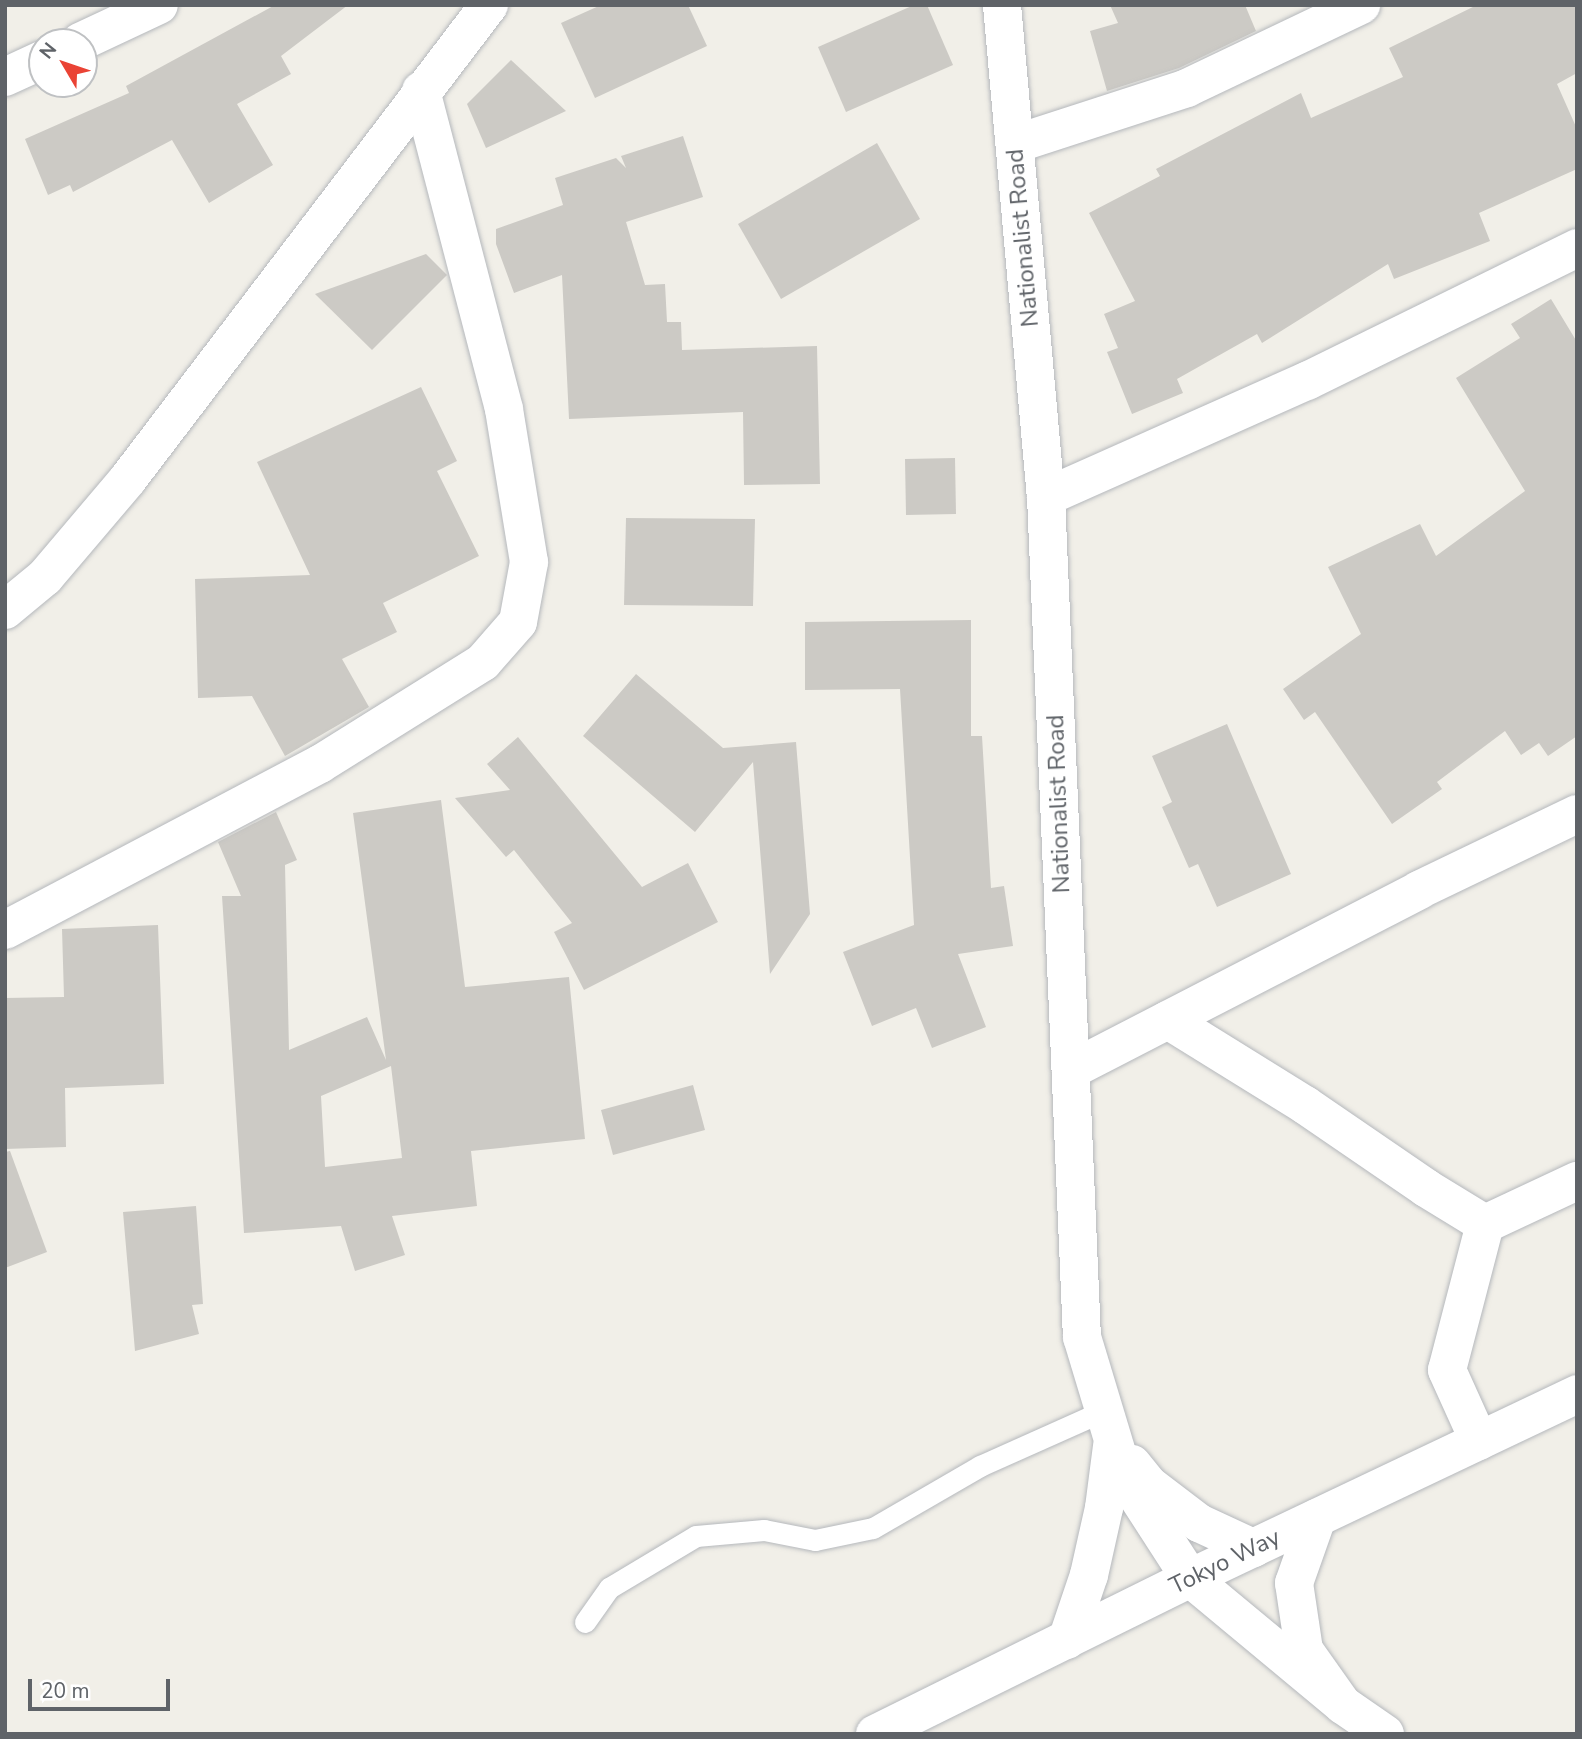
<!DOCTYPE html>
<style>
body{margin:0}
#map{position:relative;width:1582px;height:1739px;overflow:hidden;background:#f1efe8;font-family:"Nunito Sans",sans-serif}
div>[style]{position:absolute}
.building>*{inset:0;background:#cccac5}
.roads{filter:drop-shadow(0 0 2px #b5b8bc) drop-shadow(0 0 2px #b5b8bc)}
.lane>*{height:21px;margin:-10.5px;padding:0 10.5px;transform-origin:10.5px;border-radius:10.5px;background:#fff}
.street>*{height:38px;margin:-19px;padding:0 19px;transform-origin:19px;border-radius:19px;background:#fff}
.secondary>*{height:38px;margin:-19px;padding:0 19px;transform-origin:19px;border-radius:19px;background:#fff}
span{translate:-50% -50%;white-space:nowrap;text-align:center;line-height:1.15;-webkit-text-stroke:7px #fff;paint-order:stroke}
.street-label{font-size:24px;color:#5f6368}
.frame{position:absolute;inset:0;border:7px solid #5f6368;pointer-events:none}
.north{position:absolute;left:28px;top:28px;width:70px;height:70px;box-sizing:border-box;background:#fff;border:2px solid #bfc1c3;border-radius:50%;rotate:309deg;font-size:19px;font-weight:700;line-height:28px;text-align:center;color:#5f6368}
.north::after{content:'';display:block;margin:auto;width:24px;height:32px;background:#ea4335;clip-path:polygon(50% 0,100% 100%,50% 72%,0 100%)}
.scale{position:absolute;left:28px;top:1679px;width:142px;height:32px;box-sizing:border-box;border:4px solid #5f6368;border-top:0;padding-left:9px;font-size:21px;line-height:24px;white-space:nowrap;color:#5f6368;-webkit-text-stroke:5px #fff;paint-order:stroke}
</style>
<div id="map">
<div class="building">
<div style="clip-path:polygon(275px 5px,348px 5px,281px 56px,291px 74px,237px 104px,273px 165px,209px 203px,172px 140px,73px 192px,70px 185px,48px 195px,25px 139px,129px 93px,126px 86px)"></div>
<div style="clip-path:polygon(601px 5px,688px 5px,707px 46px,595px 98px,561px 23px)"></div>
<div style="clip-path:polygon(914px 5px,927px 5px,953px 65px,846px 112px,818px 47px)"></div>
<div style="clip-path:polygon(1110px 5px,1245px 5px,1256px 31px,1179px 68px,1107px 91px,1090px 31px,1118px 23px)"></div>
<div style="clip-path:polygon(1477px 5px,1577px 5px,1577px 73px,1557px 84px,1577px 129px,1577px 169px,1479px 213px,1490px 241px,1394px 279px,1388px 264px,1262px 343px,1257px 334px,1177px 379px,1183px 393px,1132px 414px,1107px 352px,1118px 348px,1104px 314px,1135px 301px,1089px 213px,1160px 176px,1156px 169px,1301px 93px,1311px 118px,1403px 77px,1389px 48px)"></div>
<div style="clip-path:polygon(511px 60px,566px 111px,486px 148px,467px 104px)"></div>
<div style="clip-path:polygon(683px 136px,703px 197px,626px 222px,645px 285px,665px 284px,667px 322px,681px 322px,682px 350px,817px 346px,820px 484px,744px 485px,743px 412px,569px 419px,562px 275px,514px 293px,496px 244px,496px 229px,563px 205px,555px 178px,616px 158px,626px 168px,621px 156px)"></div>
<div style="clip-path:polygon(877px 143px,920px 219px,781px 299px,738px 224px)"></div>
<div style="clip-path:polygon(426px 254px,447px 275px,372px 350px,315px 294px)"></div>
<div style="clip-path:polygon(1551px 299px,1577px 342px,1577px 736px,1548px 756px,1539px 743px,1521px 755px,1505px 731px,1437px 782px,1442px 789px,1392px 824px,1315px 712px,1304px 720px,1283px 689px,1361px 634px,1328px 567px,1420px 524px,1436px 556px,1525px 491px,1456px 378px,1520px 338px,1511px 324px)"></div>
<div style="clip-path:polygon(421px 387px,457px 461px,437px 471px,479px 556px,383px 603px,397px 632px,342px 659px,369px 707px,285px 756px,252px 696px,198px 698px,195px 579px,310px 575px,257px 462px)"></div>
<div style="clip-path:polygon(955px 458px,956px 514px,906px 515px,905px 459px)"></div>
<div style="clip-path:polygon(626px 518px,755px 519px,753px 606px,624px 605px)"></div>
<div style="clip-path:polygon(971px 620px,971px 736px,982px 736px,991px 888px,1004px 886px,1013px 946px,958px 954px,986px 1027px,932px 1048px,916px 1008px,872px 1026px,843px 952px,914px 925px,900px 689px,805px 690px,805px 622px)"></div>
<div style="clip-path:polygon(636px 674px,723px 748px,796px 742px,810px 914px,770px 974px,753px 762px,695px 832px,583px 736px)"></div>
<div style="clip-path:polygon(1227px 724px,1291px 874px,1217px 907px,1198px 864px,1189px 868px,1162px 807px,1172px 802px,1152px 756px)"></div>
<div style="clip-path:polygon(518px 737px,642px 887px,688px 863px,718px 922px,584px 990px,554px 932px,572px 923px,514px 850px,506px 857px,455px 798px,510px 790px,487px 764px)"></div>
<div style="clip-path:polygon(evenodd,441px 800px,465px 987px,569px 977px,585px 1139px,471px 1151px,477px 1206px,392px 1216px,405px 1255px,355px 1271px,341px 1226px,244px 1233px,222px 896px,241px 896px,218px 842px,276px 812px,297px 860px,285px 865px,289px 1050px,367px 1017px,386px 1060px,353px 813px,441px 800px,391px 1066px,402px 1158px,325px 1167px,321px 1096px,391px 1066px)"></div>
<div style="clip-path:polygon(158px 925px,164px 1084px,65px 1088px,66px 1147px,5px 1149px,5px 998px,64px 997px,62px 929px)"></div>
<div style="clip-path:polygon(693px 1085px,705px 1130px,613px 1155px,601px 1110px)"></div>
<div style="clip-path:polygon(10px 1151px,47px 1252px,5px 1268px,5px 1152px)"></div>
<div style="clip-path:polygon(196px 1206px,203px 1304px,192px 1305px,199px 1334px,135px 1351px,123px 1212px)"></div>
</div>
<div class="roads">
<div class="lane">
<div style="left:585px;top:1622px;width:42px;rotate:-54.8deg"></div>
<div style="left:609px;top:1588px;width:101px;rotate:-30.9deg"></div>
<div style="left:696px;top:1536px;width:68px;rotate:-5deg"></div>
<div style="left:764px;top:1530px;width:52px;rotate:11.1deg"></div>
<div style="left:815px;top:1540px;width:59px;rotate:-11.7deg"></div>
<div style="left:873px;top:1528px;width:124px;rotate:-30.1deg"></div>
<div style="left:980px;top:1466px;width:135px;rotate:-24.1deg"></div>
</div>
<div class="street">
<div style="left:80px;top:42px;width:87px;rotate:-25.1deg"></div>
<div style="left:5px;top:77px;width:41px;rotate:-24.7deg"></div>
<div style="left:1015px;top:144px;width:181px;rotate:-18deg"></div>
<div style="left:1187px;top:88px;width:193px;rotate:-25.5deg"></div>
<div style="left:1046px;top:497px;width:286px;rotate:-24deg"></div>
<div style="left:1307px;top:381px;width:301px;rotate:-26.2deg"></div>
<div style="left:5px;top:610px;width:52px;rotate:-39.5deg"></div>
<div style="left:45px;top:577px;width:128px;rotate:-49.7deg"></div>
<div style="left:128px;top:479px;width:596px;rotate:-52.71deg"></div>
<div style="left:5px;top:930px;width:356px;rotate:-27.8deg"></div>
<div style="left:320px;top:764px;width:192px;rotate:-32deg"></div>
<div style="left:483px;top:662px;width:53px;rotate:-48.8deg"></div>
<div style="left:518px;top:622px;width:61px;rotate:-79.6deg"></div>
<div style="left:529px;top:562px;width:155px;rotate:-99.3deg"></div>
<div style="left:504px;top:409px;width:329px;rotate:-104.6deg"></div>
<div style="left:1168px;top:1020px;width:161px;rotate:31.8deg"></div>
<div style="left:1305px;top:1105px;width:147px;rotate:34.4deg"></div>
<div style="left:1426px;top:1188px;width:69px;rotate:31.4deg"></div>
<div style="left:1485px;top:1224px;width:102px;rotate:-25.1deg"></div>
<div style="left:1071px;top:1070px;width:392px;rotate:-27.3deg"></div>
<div style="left:1419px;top:890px;width:175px;rotate:-25.7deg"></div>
<div style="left:1479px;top:1441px;width:78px;rotate:-114.3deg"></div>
<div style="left:1447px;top:1370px;width:151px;rotate:-75.4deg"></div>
<div style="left:1190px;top:1578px;width:199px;rotate:39.7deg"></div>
<div style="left:1343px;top:1705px;width:51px;rotate:34.6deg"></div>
</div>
<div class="secondary">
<div style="left:1002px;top:5px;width:494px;rotate:84.9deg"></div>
<div style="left:1046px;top:497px;width:841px;rotate:87.55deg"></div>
<div style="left:1082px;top:1337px;width:145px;rotate:73.2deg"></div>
<div style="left:1124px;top:1476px;width:121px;rotate:57.1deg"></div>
<div style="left:1132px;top:1464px;width:27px;rotate:51deg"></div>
<div style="left:1149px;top:1485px;width:63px;rotate:37.2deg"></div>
<div style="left:1199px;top:1523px;width:60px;rotate:24.8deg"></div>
<div style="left:1317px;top:1518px;width:69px;rotate:109.5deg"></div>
<div style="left:1294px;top:1583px;width:68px;rotate:81.5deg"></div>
<div style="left:1304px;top:1650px;width:67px;rotate:54.7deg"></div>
<div style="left:1067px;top:1640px;width:69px;rotate:-71.3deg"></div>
<div style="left:1089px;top:1575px;width:69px;rotate:-77.4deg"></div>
<div style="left:1104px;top:1508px;width:63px;rotate:-82.6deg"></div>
<div style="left:875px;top:1734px;width:352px;rotate:-26.3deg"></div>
<div style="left:1190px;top:1578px;width:429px;rotate:-25.4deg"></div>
</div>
</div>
<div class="street-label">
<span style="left:1023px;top:238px;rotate:-95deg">Nationalist Road</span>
<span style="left:1059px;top:804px;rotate:-92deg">Nationalist Road</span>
<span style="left:1225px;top:1562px;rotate:-26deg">Tokyo Way</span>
</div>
<div class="frame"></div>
<div class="north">N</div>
<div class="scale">20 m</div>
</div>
